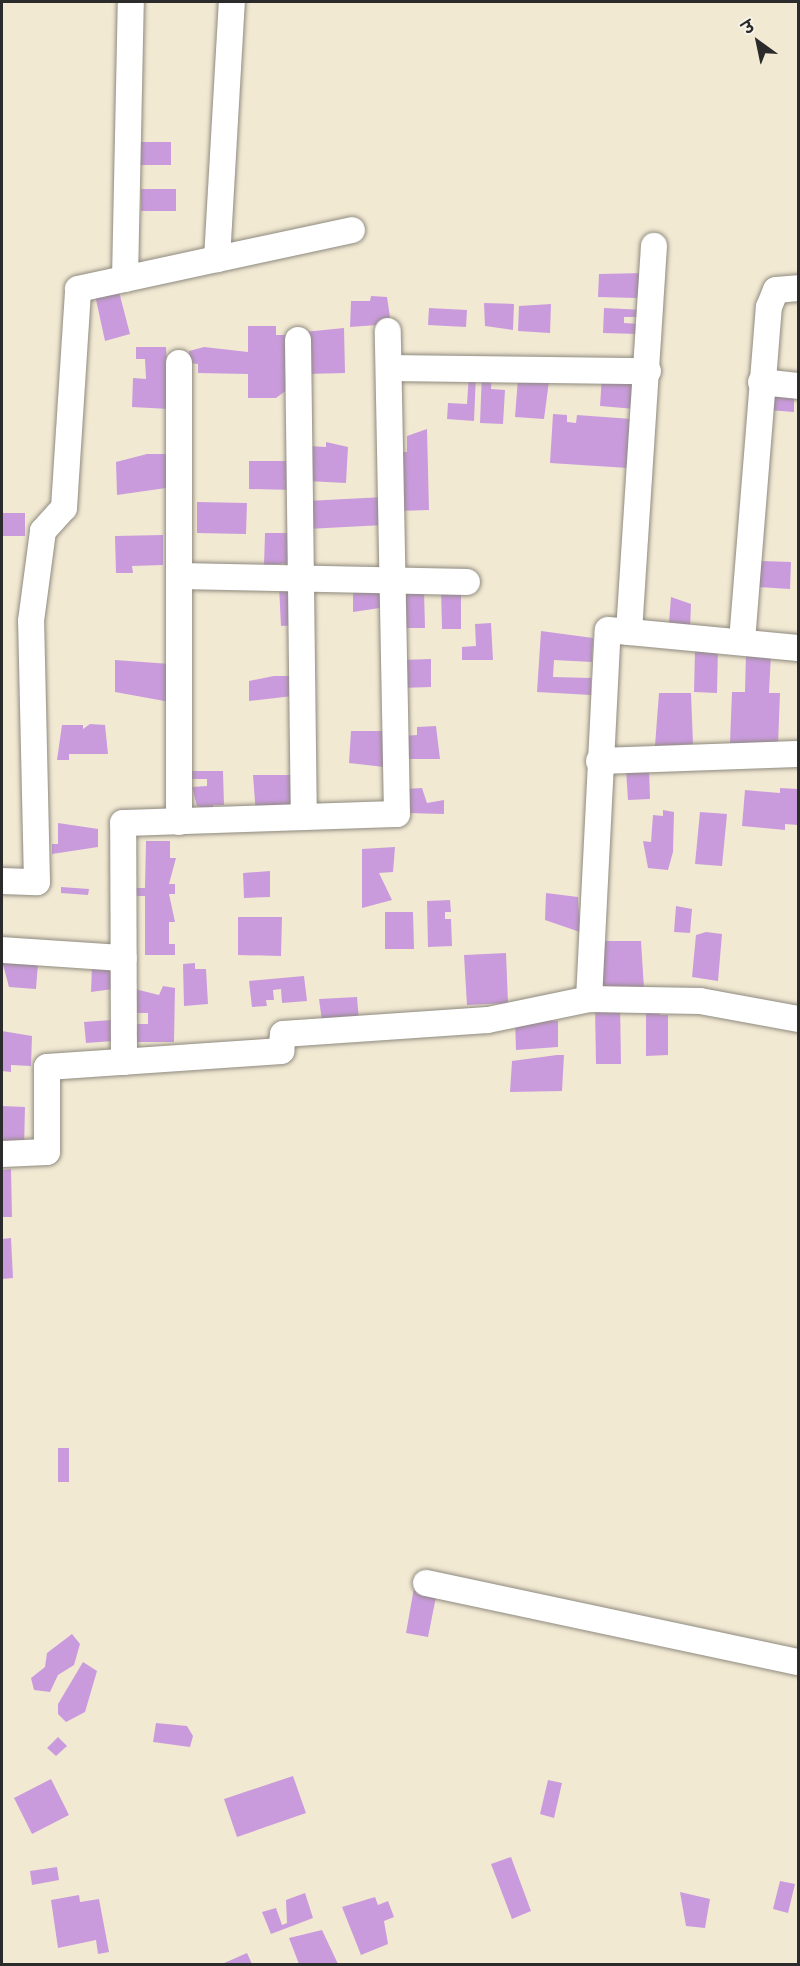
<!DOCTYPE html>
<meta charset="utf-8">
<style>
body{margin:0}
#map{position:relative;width:800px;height:1966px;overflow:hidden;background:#f2e9d3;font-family:Mali,"Playpen Sans Deva",sans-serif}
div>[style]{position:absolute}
.building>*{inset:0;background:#c99bdd}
.roads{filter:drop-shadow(0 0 2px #8e8a7f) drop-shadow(0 0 2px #8e8a7f)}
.minor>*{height:26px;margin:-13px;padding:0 13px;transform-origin:13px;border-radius:13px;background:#fff}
span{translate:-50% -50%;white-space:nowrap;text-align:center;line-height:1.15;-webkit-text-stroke:6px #f7f3e8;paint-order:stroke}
.frame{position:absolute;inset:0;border:3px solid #2b2b2b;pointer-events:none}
.north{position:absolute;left:728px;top:12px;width:60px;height:60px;-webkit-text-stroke:4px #f7f3e8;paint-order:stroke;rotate:327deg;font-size:16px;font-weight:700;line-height:24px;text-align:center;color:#2b2b2b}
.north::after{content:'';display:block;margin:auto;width:21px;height:27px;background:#2b2b2b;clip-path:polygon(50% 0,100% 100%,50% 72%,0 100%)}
</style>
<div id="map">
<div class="building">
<div style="clip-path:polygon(137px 142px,171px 142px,171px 165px,137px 165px)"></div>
<div style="clip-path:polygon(141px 189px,176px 189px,176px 211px,141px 211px)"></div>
<div style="clip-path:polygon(645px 273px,637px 298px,598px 297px,599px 274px)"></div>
<div style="clip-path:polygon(118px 288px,130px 334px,105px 341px,95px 295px)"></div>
<div style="clip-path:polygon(371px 296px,387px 297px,391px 324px,350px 327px,351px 301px,370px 301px)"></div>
<div style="clip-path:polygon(484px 303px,514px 304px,513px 330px,485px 326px)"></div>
<div style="clip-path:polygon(551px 304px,550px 333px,518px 331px,519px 306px)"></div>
<div style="clip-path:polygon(429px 308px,467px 310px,466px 327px,428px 325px)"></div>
<div style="clip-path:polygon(604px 308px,645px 310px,644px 317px,624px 317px,624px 323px,639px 324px,638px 334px,603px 333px)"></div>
<div style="clip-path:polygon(248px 326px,276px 326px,276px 335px,287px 335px,291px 387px,276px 398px,248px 398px,248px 374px,198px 373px,198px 364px,189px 363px,189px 351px,204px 347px,248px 352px)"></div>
<div style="clip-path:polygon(344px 328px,345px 373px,305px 374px,304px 332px)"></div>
<div style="clip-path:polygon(136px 347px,166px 347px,169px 409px,132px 407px,133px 378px,146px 379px,145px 359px,136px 359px)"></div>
<div style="clip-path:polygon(482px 373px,492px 374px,491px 389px,505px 390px,503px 424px,480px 423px)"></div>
<div style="clip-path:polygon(469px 374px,476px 374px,474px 421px,447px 419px,448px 403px,467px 404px)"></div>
<div style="clip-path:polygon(602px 376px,638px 378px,635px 409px,600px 406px)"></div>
<div style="clip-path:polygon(518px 378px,549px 381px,544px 419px,515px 417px)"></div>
<div style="clip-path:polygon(769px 396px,794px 398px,794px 412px,768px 410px)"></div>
<div style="clip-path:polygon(553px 414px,567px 415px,567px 422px,576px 423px,577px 415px,632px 419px,628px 468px,550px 463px)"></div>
<div style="clip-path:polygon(427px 429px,429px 510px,398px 511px,397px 452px,407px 452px,407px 436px)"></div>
<div style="clip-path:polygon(326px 442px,348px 447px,346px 483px,307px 481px,308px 446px,326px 447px)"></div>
<div style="clip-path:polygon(147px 454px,166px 454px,166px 488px,117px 495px,116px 462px)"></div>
<div style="clip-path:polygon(249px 461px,296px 461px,295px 490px,249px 489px)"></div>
<div style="clip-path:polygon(384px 497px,384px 525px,307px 529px,307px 501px)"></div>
<div style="clip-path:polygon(197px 502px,247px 503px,246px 534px,197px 533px)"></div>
<div style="clip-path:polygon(2px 513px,25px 513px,25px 536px,2px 536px)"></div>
<div style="clip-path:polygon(265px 533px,294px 533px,293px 563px,264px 565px)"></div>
<div style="clip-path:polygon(163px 535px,163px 565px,132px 566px,133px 573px,116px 573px,115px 536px)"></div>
<div style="clip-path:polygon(759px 561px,791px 562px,790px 589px,758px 587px)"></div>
<div style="clip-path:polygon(295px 585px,297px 625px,281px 626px,279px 586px)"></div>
<div style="clip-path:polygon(353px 585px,375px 586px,393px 606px,353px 612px)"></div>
<div style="clip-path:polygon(441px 589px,461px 589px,461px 629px,442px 629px)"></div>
<div style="clip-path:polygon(402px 591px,424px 591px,425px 628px,403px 628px)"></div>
<div style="clip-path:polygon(671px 597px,691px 604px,690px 630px,669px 623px)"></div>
<div style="clip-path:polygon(491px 623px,493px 660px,462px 660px,462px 647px,476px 646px,475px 624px)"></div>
<div style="clip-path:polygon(541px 631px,593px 638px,592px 662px,554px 660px,553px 677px,591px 678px,591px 695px,537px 692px)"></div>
<div style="clip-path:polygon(718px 647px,717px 693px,694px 692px,695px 650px)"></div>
<div style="clip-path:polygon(746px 653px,771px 654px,769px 693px,780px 693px,778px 745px,730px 743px,732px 692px,745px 692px)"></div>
<div style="clip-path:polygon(431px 659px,431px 687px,401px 688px,401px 660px)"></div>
<div style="clip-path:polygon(115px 660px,170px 664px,170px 702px,115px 692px)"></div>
<div style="clip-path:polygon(274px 676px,293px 676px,293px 696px,249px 701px,249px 681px)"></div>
<div style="clip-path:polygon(659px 693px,691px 693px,693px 744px,655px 746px)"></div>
<div style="clip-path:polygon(90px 724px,105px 725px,108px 754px,69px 754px,69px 760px,57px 760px,62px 725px,83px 725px,83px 729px)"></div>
<div style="clip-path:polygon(436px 726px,440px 759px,404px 759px,403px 736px,417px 735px,417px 727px)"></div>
<div style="clip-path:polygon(351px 731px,383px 731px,384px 767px,349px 763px)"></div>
<div style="clip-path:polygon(649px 767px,650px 799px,628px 800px,626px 769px)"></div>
<div style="clip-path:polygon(192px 771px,223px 771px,224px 805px,213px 805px,213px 810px,197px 806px,192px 787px,207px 786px,207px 779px,192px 779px)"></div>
<div style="clip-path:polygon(253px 775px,295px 775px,299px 814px,256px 815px)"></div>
<div style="clip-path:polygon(422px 788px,427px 803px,444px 800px,444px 814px,407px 813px,406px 789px)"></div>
<div style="clip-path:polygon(780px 788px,798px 789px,798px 825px,785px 824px,785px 830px,742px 826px,745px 790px,780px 793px)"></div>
<div style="clip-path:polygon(663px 810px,674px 812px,673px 852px,668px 870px,648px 868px,643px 841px,651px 842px,653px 815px,663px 816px)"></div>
<div style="clip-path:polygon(700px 812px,727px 814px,722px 866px,695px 864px)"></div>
<div style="clip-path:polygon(58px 823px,98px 829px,98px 847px,52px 854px,52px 844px,58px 844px)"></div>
<div style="clip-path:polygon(146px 841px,170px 841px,170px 858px,176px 858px,169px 884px,175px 884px,175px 894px,169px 894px,175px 922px,169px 922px,169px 944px,175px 944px,175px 955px,145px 955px,145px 896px,127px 896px,127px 888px,145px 888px)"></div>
<div style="clip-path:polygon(395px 847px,393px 872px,379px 873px,392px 900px,362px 908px,362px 849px)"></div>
<div style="clip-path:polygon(270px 871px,270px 897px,244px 898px,243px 873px)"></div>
<div style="clip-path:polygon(61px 887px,89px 889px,88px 895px,61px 893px)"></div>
<div style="clip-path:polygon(546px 893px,578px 897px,580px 932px,545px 920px)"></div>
<div style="clip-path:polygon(450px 900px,451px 912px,445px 912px,445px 919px,451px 919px,452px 946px,428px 947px,427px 901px)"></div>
<div style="clip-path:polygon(676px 906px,692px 909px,690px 933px,674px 932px)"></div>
<div style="clip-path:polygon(385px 912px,413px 912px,414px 949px,385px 949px)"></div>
<div style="clip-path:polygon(238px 917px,282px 917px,281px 956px,238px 955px)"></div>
<div style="clip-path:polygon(706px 932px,722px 934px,718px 981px,692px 977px,696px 935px)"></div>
<div style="clip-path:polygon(598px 941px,641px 941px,644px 989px,598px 989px)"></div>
<div style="clip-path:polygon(506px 953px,508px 1003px,467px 1005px,464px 955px)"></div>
<div style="clip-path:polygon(2px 961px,38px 963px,36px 989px,9px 987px)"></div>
<div style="clip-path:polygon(195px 963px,195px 969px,206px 969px,208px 1004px,184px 1006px,183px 964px)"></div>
<div style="clip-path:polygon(92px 966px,111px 967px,113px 989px,91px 992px)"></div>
<div style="clip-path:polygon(304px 976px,307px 1001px,282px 1003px,281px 989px,273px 990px,274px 1000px,266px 1000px,267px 1006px,252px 1007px,249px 981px)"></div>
<div style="clip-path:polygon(163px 986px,175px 988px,174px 1042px,130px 1042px,130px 1024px,148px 1024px,148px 1013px,130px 1013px,135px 989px,159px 995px)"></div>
<div style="clip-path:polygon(357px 997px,359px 1020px,323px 1028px,319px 999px)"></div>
<div style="clip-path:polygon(660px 1002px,660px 1015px,668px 1015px,668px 1055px,646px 1056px,646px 1003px)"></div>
<div style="clip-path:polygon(620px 1004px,621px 1064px,596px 1064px,595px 1005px)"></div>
<div style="clip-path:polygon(515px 1019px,558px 1021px,558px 1047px,516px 1050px)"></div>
<div style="clip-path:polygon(111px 1020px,113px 1041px,86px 1043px,84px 1022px)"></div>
<div style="clip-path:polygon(2px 1031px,32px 1036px,31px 1066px,11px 1065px,11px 1072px,2px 1071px)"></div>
<div style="clip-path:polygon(557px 1055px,564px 1055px,562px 1091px,510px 1092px,512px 1061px)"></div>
<div style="clip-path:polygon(2px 1106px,25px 1107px,24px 1148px,2px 1148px)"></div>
<div style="clip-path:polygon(11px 1169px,12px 1217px,2px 1217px,2px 1170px)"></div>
<div style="clip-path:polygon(11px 1238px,13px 1278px,2px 1279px,2px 1239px)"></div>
<div style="clip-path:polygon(58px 1448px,69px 1448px,69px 1482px,58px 1482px)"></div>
<div style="clip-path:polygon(414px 1588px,437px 1592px,428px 1637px,406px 1633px)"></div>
<div style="clip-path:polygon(72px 1634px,80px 1644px,74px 1665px,58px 1675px,50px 1692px,34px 1690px,31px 1678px,45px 1667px,47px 1653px)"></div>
<div style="clip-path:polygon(83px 1662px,97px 1671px,85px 1712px,66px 1722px,58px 1714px,58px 1704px)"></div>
<div style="clip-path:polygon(156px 1723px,187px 1726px,193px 1736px,190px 1747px,153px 1742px)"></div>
<div style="clip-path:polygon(58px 1737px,67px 1746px,56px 1756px,47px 1748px)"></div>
<div style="clip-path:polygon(293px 1776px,306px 1813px,237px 1837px,224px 1799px)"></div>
<div style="clip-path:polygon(51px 1779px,69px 1815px,32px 1834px,14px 1798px)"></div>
<div style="clip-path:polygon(548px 1780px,562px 1783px,554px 1818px,540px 1814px)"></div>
<div style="clip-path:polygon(511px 1857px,531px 1911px,512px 1919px,491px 1864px)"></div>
<div style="clip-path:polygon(57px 1867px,59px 1880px,32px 1885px,30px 1871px)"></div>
<div style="clip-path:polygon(780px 1881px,795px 1884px,788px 1913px,773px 1909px)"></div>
<div style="clip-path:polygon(680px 1892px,710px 1899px,705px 1928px,686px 1926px)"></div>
<div style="clip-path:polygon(305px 1893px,313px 1918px,271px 1934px,262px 1912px,276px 1908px,282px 1925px,287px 1923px,286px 1900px)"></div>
<div style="clip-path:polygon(79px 1895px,80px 1902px,99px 1899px,109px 1952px,98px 1954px,96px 1940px,58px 1948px,51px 1900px)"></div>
<div style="clip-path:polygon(375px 1897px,378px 1905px,388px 1901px,394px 1917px,384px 1921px,388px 1944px,361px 1955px,342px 1907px)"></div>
<div style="clip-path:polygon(322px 1930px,338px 1964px,299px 1964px,289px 1938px)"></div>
<div style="clip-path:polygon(247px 1953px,252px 1964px,222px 1964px)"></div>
</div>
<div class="roads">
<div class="minor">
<div style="left:217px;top:259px;width:138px;rotate:-12.1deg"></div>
<div style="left:125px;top:279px;width:277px;rotate:-88.8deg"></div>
<div style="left:298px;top:340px;width:477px;rotate:89.3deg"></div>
<div style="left:179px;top:363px;width:459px;rotate:90deg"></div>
<div style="left:389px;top:368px;width:259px;rotate:0.7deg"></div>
<div style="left:761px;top:382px;width:37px;rotate:6deg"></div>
<div style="left:181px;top:576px;width:286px;rotate:1.2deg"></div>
<div style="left:629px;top:632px;width:387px;rotate:-86.3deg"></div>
<div style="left:742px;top:641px;width:335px;rotate:-85.4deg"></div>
<div style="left:769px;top:307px;width:18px;rotate:-68deg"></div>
<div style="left:776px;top:290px;width:22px;rotate:-5deg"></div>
<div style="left:599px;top:761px;width:199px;rotate:-2deg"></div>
<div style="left:2px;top:881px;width:35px;rotate:2deg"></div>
<div style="left:37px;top:882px;width:261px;rotate:-91.3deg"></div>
<div style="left:31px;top:621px;width:91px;rotate:-82.4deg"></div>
<div style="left:43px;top:531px;width:31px;rotate:-48deg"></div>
<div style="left:64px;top:508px;width:219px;rotate:-86.3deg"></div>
<div style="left:78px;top:289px;width:142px;rotate:-12.2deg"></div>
<div style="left:217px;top:259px;width:257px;rotate:-86.7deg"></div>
<div style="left:2px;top:950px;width:122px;rotate:3.8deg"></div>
<div style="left:589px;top:999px;width:111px;rotate:1deg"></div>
<div style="left:700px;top:1001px;width:100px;rotate:10.4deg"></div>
<div style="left:124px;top:1062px;width:239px;rotate:-90.2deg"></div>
<div style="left:123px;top:823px;width:274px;rotate:-1.9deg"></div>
<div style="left:397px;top:814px;width:483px;rotate:-91.1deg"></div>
<div style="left:2px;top:1154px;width:45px;rotate:-2.5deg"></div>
<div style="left:47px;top:1152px;width:85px;rotate:-90deg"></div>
<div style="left:47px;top:1067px;width:235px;rotate:-3.9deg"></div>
<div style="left:281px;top:1051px;width:17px;rotate:-83deg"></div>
<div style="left:283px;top:1034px;width:205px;rotate:-3.9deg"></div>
<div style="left:488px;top:1020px;width:103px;rotate:-11.7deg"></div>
<div style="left:589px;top:999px;width:369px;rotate:-87.1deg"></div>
<div style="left:608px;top:630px;width:191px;rotate:5.4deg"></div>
<div style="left:426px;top:1583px;width:380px;rotate:12deg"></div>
</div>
</div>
<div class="frame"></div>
<div class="north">उ</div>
</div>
